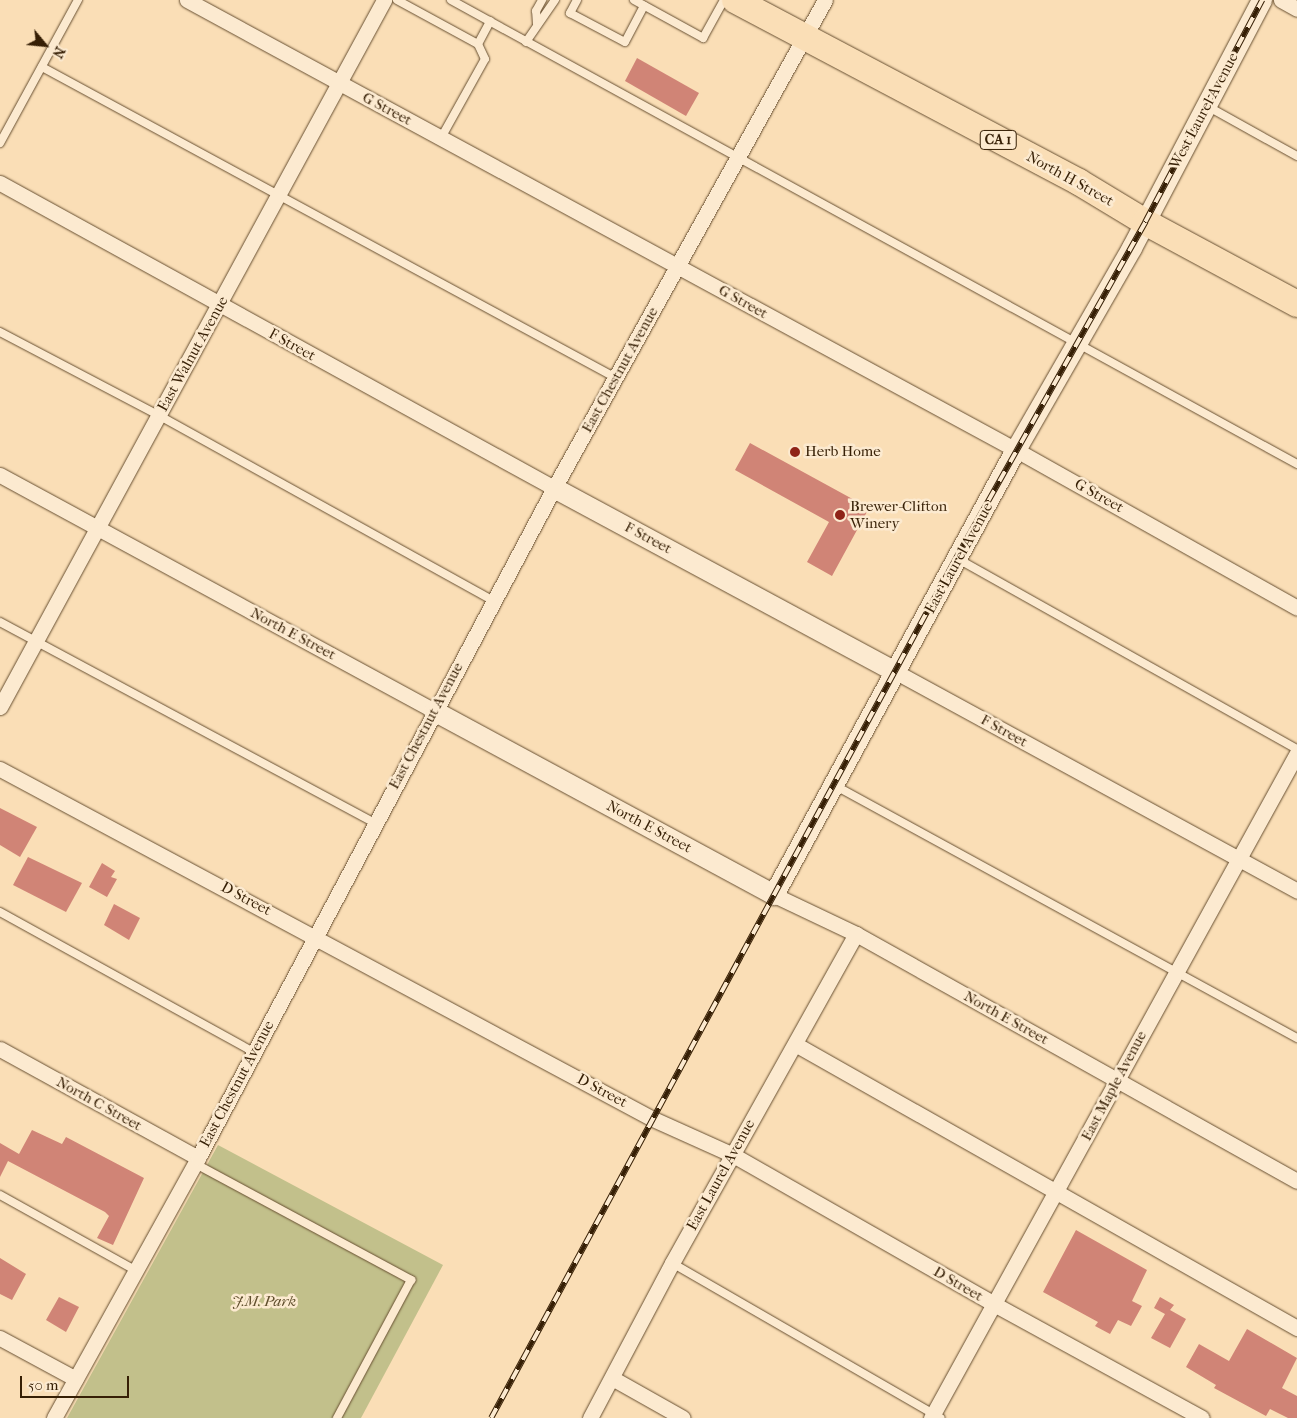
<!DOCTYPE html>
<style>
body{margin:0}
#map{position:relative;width:1297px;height:1418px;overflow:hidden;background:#fadeb6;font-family:"IM FELL French Canon",serif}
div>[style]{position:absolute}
.green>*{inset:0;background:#c2c08b}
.building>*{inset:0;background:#d08476}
.roads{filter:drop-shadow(0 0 1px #674f31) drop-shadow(0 0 1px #674f31)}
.service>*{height:8px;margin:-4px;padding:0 4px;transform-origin:4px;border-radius:4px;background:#fcead0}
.minor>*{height:15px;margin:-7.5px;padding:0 7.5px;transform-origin:7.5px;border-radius:7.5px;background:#fcead0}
.tertiary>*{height:20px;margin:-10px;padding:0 10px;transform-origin:10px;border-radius:10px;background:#fcead0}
.trunk>*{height:26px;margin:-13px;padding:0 13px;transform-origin:13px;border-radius:13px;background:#fadeb6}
.rail>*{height:5.5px;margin-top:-2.75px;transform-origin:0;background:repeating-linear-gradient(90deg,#fcead0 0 11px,#361f05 0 22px);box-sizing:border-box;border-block:1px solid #361f05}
.dots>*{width:14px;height:14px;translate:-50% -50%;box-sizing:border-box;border:2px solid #fcead0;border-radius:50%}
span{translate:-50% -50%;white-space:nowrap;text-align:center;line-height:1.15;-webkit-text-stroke:5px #fcead0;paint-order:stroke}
.shield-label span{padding:1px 4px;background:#fcead0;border:1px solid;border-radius:4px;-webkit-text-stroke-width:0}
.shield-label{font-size:14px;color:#361f05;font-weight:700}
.street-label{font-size:15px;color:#361f05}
.poi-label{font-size:15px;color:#361f05}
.left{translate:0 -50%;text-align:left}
.park-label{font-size:15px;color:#604f2d;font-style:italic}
.north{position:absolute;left:20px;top:20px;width:50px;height:50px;-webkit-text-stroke:4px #fcead0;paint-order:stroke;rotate:118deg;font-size:14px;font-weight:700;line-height:20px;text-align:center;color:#361f05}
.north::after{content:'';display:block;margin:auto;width:18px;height:22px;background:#361f05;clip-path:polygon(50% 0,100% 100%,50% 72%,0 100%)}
.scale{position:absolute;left:20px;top:1376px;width:109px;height:22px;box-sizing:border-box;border:2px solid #361f05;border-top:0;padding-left:6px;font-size:15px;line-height:18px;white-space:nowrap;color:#361f05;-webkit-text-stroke:4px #fcead0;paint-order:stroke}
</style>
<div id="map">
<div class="green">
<div style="clip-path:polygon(218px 1145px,443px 1265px,361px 1418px,67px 1418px)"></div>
</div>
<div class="building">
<div style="clip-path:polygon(637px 58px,699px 93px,686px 116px,625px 81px)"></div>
<div style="clip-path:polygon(750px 443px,869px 508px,832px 576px,807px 562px,829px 522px,735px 470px)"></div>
<div style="clip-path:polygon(0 808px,37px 827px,20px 857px,0 845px)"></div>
<div style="clip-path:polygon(28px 857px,82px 883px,66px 912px,13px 885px)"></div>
<div style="clip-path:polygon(102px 863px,115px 871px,111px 877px,117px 879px,107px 897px,89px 887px)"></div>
<div style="clip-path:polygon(114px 904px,140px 918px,129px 940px,104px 925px)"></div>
<div style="clip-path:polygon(32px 1130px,62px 1144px,66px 1137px,144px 1178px,113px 1245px,97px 1238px,109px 1216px,105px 1212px,8px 1161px,0 1177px,0 1143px,19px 1154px)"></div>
<div style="clip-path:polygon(1076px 1230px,1147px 1270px,1132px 1301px,1142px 1306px,1131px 1326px,1118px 1320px,1110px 1334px,1095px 1326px,1098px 1322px,1043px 1292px)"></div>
<div style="clip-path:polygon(0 1258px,26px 1274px,12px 1300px,0 1294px)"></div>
<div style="clip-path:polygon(59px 1297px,79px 1307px,66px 1332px,46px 1320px)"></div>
<div style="clip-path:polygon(1160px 1297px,1174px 1305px,1170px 1310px,1186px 1319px,1170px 1348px,1151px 1338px,1165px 1314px,1154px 1308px)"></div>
<div style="clip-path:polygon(1247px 1329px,1297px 1358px,1282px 1388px,1297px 1396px,1297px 1418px,1288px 1418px,1270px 1409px,1266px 1416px,1214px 1388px,1216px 1385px,1186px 1367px,1199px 1344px,1229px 1361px)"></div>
</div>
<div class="roads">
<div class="service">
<div style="left:397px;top:0;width:92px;rotate:28.5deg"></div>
<div style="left:478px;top:44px;width:26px;rotate:-62deg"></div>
<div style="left:451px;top:0;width:965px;rotate:28.74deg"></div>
<div style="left:577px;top:0;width:15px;rotate:118deg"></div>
<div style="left:570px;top:13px;width:62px;rotate:27.8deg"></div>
<div style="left:625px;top:42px;width:41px;rotate:-62.2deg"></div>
<div style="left:634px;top:0;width:79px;rotate:28.8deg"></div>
<div style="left:703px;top:38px;width:43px;rotate:-61.1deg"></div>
<div style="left:537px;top:24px;width:13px;rotate:-94deg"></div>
<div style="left:536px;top:11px;width:13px;rotate:-61deg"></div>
<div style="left:526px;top:42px;width:51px;rotate:-55.4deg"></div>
<div style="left:42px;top:67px;width:653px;rotate:28.45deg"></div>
<div style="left:1207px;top:106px;width:103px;rotate:29.1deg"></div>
<div style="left:441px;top:138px;width:90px;rotate:-60.9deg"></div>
<div style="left:485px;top:59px;width:17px;rotate:-115deg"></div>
<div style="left:0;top:143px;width:163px;rotate:-61.4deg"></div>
<div style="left:0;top:332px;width:178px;rotate:27.7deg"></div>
<div style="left:158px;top:415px;width:383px;rotate:29deg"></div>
<div style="left:958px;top:559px;width:389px;rotate:29.3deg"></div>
<div style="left:0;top:622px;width:425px;rotate:28.2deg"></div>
<div style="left:834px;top:785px;width:528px;rotate:28.65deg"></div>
<div style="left:0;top:912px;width:290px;rotate:28.9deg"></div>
<div style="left:194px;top:1163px;width:247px;rotate:28.3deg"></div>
<div style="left:411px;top:1280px;width:157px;rotate:118.2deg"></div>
<div style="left:0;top:1195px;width:154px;rotate:29.1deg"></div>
<div style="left:672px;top:1263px;width:310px;rotate:30deg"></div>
</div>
<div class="minor">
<div style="left:187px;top:0;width:943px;rotate:28.49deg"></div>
<div style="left:1016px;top:450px;width:322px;rotate:29.3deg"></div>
<div style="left:1281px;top:0;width:18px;rotate:29deg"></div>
<div style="left:0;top:183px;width:632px;rotate:28.83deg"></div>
<div style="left:0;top:475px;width:494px;rotate:28.5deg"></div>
<div style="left:896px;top:672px;width:457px;rotate:28.6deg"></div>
<div style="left:0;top:707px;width:805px;rotate:-61.49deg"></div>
<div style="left:0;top:769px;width:741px;rotate:28.19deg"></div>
<div style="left:653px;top:1119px;width:88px;rotate:24.2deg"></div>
<div style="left:733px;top:1155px;width:298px;rotate:29.7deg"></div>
<div style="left:992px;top:1303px;width:239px;rotate:28.7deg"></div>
<div style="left:774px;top:895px;width:91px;rotate:25.4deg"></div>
<div style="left:856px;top:934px;width:505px;rotate:29.25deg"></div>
<div style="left:795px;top:1044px;width:577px;rotate:29.5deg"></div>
<div style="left:0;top:1049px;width:226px;rotate:28.8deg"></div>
<div style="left:0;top:1338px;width:86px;rotate:28.3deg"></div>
<div style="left:612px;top:1378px;width:81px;rotate:29.4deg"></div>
<div style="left:54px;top:1418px;width:297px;rotate:-61deg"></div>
<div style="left:198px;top:1158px;width:759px;rotate:-62.02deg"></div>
<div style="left:554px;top:488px;width:558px;rotate:-60.96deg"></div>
<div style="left:590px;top:1418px;width:175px;rotate:-62.1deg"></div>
<div style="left:672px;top:1263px;width:377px;rotate:-60.8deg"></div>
<div style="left:931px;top:1418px;width:759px;rotate:-61.17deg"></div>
</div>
<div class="tertiary">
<div style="left:554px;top:488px;width:388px;rotate:28.3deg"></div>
<div style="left:434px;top:711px;width:387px;rotate:28.4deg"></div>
<div style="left:774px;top:895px;width:507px;rotate:-61.46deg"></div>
<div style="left:1016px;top:450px;width:233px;rotate:-60.1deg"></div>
<div style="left:1132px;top:248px;width:280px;rotate:-62.3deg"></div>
</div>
<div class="trunk">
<div style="left:735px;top:0;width:389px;rotate:27.9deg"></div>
<div style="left:1079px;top:182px;width:77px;rotate:31.2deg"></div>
<div style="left:1145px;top:222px;width:173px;rotate:28.3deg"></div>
</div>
</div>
<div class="rail">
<div style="left:491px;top:1418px;width:978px;rotate:-61.6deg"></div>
<div style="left:956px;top:558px;width:386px;rotate:-60.6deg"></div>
<div style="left:1145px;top:222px;width:251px;rotate:-62.2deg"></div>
</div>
<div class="dots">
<div style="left:795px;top:452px;background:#8f2418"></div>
<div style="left:840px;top:515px;background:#8f2418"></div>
</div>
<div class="shield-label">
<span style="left:998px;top:140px">CA 1</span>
</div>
<div class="street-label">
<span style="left:387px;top:109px;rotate:28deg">G Street</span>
<span style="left:1204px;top:111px;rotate:-62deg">West Laurel Avenue</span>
<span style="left:1070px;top:179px;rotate:29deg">North H Street</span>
<span style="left:743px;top:302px;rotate:29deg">G Street</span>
<span style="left:292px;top:345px;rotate:29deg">F Street</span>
<span style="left:193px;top:354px;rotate:-61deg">East Walnut Avenue</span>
<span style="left:620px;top:370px;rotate:-61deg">East Chestnut Avenue</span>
<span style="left:1099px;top:496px;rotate:29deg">G Street</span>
<span style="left:648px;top:538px;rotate:28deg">F Street</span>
<span style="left:959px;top:558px;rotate:-61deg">East Laurel Avenue</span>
<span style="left:293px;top:634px;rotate:28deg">North E Street</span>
<span style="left:426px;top:726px;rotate:-62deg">East Chestnut Avenue</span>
<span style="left:1004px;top:731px;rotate:29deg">F Street</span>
<span style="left:649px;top:827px;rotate:28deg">North E Street</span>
<span style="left:246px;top:899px;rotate:28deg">D Street</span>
<span style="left:1006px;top:1018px;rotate:29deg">North E Street</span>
<span style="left:237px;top:1084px;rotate:-62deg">East Chestnut Avenue</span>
<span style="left:1114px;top:1086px;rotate:-62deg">East Maple Avenue</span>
<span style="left:602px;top:1091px;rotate:28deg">D Street</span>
<span style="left:99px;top:1104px;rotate:29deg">North C Street</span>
<span style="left:721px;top:1175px;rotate:-61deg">East Laurel Avenue</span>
<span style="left:958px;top:1284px;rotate:30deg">D Street</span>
</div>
<div class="poi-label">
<span class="left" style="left:805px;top:452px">Herb Home</span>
<span class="left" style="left:850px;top:515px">Brewer-Clifton<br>Winery</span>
</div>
<div class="park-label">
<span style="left:264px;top:1302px">J.M. Park</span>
</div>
<div class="north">N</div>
<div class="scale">50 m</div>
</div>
